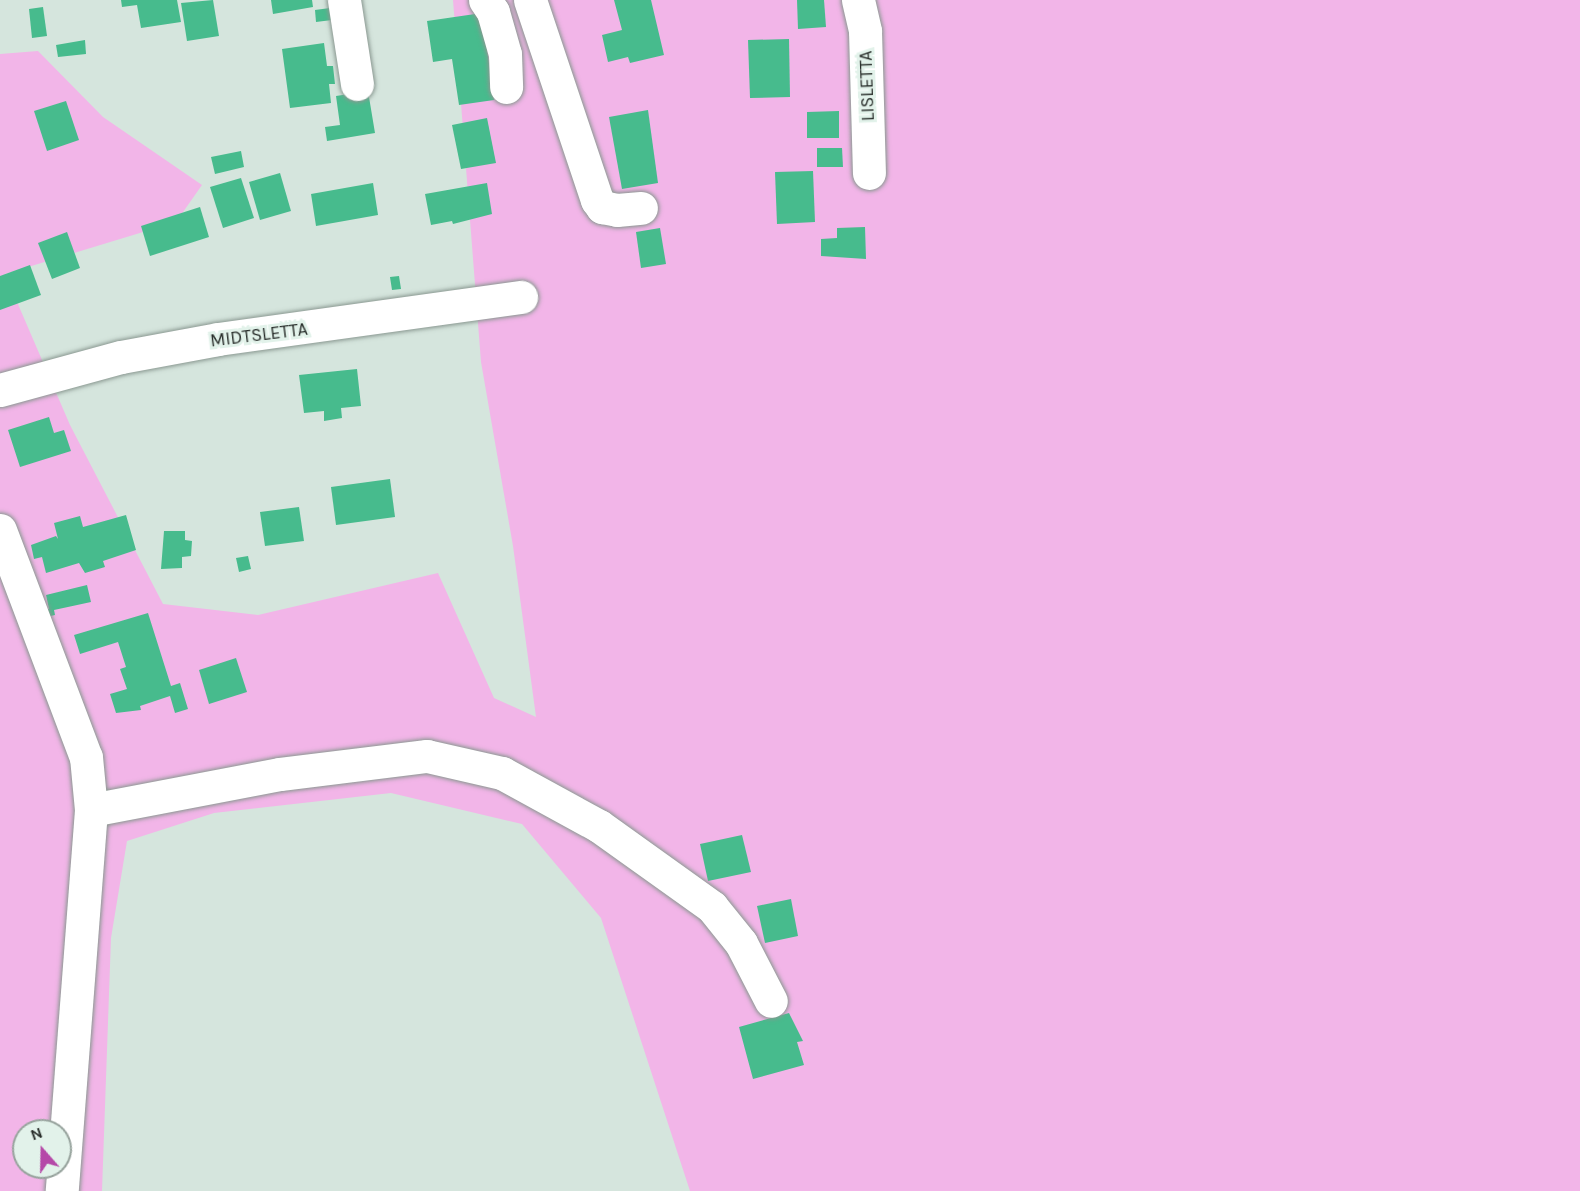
<!DOCTYPE html>
<style>
body{margin:0}
#map{position:relative;width:1580px;height:1191px;overflow:hidden;background:#d5e5dd;font-family:Karla,sans-serif}
div>[style]{position:absolute}
.green>*{inset:0;background:#f2b5e8}
.building>*{inset:0;background:#47bb8d}
.roads{filter:drop-shadow(0 0 2px #8a9891) drop-shadow(0 0 2px #8a9891)}
.minor>*{height:33px;margin:-16.5px;padding:0 16.5px;transform-origin:16.5px;border-radius:16.5px;background:#fff}
span{translate:-50% -50%;white-space:nowrap;text-align:center;line-height:1.15;-webkit-text-stroke:6px #e2f2ea;paint-order:stroke}
.street-label{font-size:18px;color:#272c29}
.north{position:absolute;left:12px;top:1119px;width:60px;height:60px;box-sizing:border-box;background:#e2f2ea;border:2px solid #97a39d;border-radius:50%;rotate:340deg;font-size:16px;font-weight:700;line-height:24px;text-align:center;color:#272c29}
.north::after{content:'';display:block;margin:auto;width:21px;height:27px;background:#b549a8;clip-path:polygon(50% 0,100% 100%,50% 72%,0 100%)}
</style>
<div id="map">
<div class="green">
<div style="clip-path:polygon(evenodd,453px 0,1580px 0,1580px 1191px,690px 1191px,601px 918px,522px 824px,391px 793px,214px 813px,127px 841px,111px 938px,102px 1191px,0 1191px,0 54px,38px 51px,103px 117px,202px 185px,176px 222px,5px 274px,70px 425px,163px 604px,258px 615px,438px 573px,494px 698px,536px 717px,513px 546px,481px 362px,453px 0,24px 1131px,60px 1131px,60px 1167px,24px 1167px,24px 1131px)"></div>
</div>
<div class="building">
<div style="clip-path:polygon(121px 0,177px 0,181px 22px,141px 28px,137px 5px,122px 7px)"></div>
<div style="clip-path:polygon(213px 0,219px 36px,187px 41px,181px 3px)"></div>
<div style="clip-path:polygon(271px 0,312px 0,313px 7px,273px 14px)"></div>
<div style="clip-path:polygon(614px 0,651px 0,664px 55px,630px 63px,628px 57px,608px 62px,602px 35px,622px 30px)"></div>
<div style="clip-path:polygon(797px 0,824px 0,826px 27px,798px 29px)"></div>
<div style="clip-path:polygon(43px 7px,47px 36px,32px 38px,29px 9px)"></div>
<div style="clip-path:polygon(330px 8px,332px 20px,316px 22px,315px 10px)"></div>
<div style="clip-path:polygon(482px 13px,494px 100px,459px 105px,452px 59px,433px 62px,427px 21px)"></div>
<div style="clip-path:polygon(789px 39px,790px 97px,750px 98px,748px 40px)"></div>
<div style="clip-path:polygon(85px 40px,86px 54px,58px 57px,56px 45px)"></div>
<div style="clip-path:polygon(324px 43px,327px 66px,333px 66px,335px 84px,329px 84px,331px 103px,290px 108px,282px 49px)"></div>
<div style="clip-path:polygon(368px 91px,375px 133px,327px 141px,325px 127px,340px 125px,336px 96px)"></div>
<div style="clip-path:polygon(66px 101px,79px 140px,47px 151px,34px 111px)"></div>
<div style="clip-path:polygon(648px 110px,658px 183px,622px 189px,609px 117px)"></div>
<div style="clip-path:polygon(839px 111px,839px 138px,807px 138px,807px 112px)"></div>
<div style="clip-path:polygon(487px 118px,496px 163px,461px 169px,452px 125px)"></div>
<div style="clip-path:polygon(817px 148px,842px 148px,843px 167px,817px 167px)"></div>
<div style="clip-path:polygon(241px 151px,244px 167px,215px 174px,211px 157px)"></div>
<div style="clip-path:polygon(813px 171px,815px 222px,777px 224px,775px 172px)"></div>
<div style="clip-path:polygon(280px 173px,291px 211px,260px 220px,249px 182px)"></div>
<div style="clip-path:polygon(241px 178px,254px 218px,223px 228px,210px 187px)"></div>
<div style="clip-path:polygon(373px 183px,378px 215px,316px 226px,311px 194px)"></div>
<div style="clip-path:polygon(487px 183px,492px 214px,453px 224px,452px 221px,431px 225px,425px 194px)"></div>
<div style="clip-path:polygon(200px 207px,209px 237px,150px 256px,141px 226px)"></div>
<div style="clip-path:polygon(865px 227px,866px 259px,821px 256px,821px 239px,837px 238px,837px 228px)"></div>
<div style="clip-path:polygon(660px 228px,666px 264px,641px 268px,636px 232px)"></div>
<div style="clip-path:polygon(67px 232px,80px 268px,52px 279px,38px 243px)"></div>
<div style="clip-path:polygon(30px 265px,41px 295px,0 310px,0 276px)"></div>
<div style="clip-path:polygon(399px 276px,401px 289px,392px 290px,390px 277px)"></div>
<div style="clip-path:polygon(357px 369px,361px 406px,341px 408px,342px 418px,324px 421px,324px 411px,304px 413px,299px 375px)"></div>
<div style="clip-path:polygon(49px 417px,54px 433px,64px 430px,71px 451px,20px 467px,8px 430px)"></div>
<div style="clip-path:polygon(390px 479px,395px 517px,336px 525px,331px 487px)"></div>
<div style="clip-path:polygon(299px 507px,304px 541px,265px 546px,260px 512px)"></div>
<div style="clip-path:polygon(126px 515px,136px 550px,103px 561px,105px 567px,85px 573px,79px 563px,46px 573px,42px 557px,34px 559px,31px 545px,56px 536px,58px 539px,54px 523px,80px 516px,83px 527px)"></div>
<div style="clip-path:polygon(164px 531px,185px 531px,185px 540px,192px 541px,191px 556px,182px 557px,182px 568px,161px 569px)"></div>
<div style="clip-path:polygon(248px 556px,251px 569px,239px 572px,236px 558px)"></div>
<div style="clip-path:polygon(87px 585px,91px 602px,54px 610px,55px 615px,46px 617px,45px 610px,49px 609px,46px 595px)"></div>
<div style="clip-path:polygon(148px 613px,171px 686px,180px 683px,188px 709px,175px 713px,170px 696px,140px 706px,141px 710px,116px 713px,110px 694px,127px 689px,120px 669px,126px 667px,118px 642px,80px 654px,74px 635px)"></div>
<div style="clip-path:polygon(236px 658px,247px 692px,209px 704px,199px 670px)"></div>
<div style="clip-path:polygon(742px 835px,751px 872px,708px 881px,700px 844px)"></div>
<div style="clip-path:polygon(791px 899px,798px 936px,765px 943px,757px 906px)"></div>
<div style="clip-path:polygon(789px 1013px,803px 1041px,797px 1042px,804px 1065px,753px 1079px,739px 1027px)"></div>
</div>
<div class="roads">
<div class="minor">
<div style="left:344px;top:0;width:85px;rotate:81.2deg"></div>
<div style="left:485px;top:0;width:14px;rotate:56deg"></div>
<div style="left:493px;top:12px;width:44px;rotate:74.1deg"></div>
<div style="left:505px;top:54px;width:33px;rotate:88deg"></div>
<div style="left:530px;top:0;width:211px;rotate:71.5deg"></div>
<div style="left:597px;top:200px;width:9px;rotate:54deg"></div>
<div style="left:602px;top:207px;width:15px;rotate:11deg"></div>
<div style="left:617px;top:210px;width:24px;rotate:-5deg"></div>
<div style="left:858px;top:0;width:32px;rotate:77deg"></div>
<div style="left:865px;top:31px;width:142px;rotate:88.4deg"></div>
<div style="left:0;top:390px;width:125px;rotate:-15.3deg"></div>
<div style="left:121px;top:357px;width:99px;rotate:-10.5deg"></div>
<div style="left:218px;top:339px;width:306px;rotate:-7.9deg"></div>
<div style="left:0;top:530px;width:243px;rotate:69.3deg"></div>
<div style="left:86px;top:757px;width:53px;rotate:84.6deg"></div>
<div style="left:91px;top:810px;width:382px;rotate:94.4deg"></div>
<div style="left:91px;top:810px;width:192px;rotate:-10.8deg"></div>
<div style="left:280px;top:774px;width:148px;rotate:-7deg"></div>
<div style="left:427px;top:756px;width:77px;rotate:12.8deg"></div>
<div style="left:502px;top:773px;width:111px;rotate:28.7deg"></div>
<div style="left:599px;top:826px;width:139px;rotate:35.6deg"></div>
<div style="left:712px;top:907px;width:46px;rotate:51.1deg"></div>
<div style="left:741px;top:943px;width:65px;rotate:62.7deg"></div>
</div>
</div>
<div class="street-label">
<span style="left:867px;top:86px;rotate:-92deg">LISLETTA</span>
<span style="left:259px;top:335px;rotate:-7deg">MIDTSLETTA</span>
</div>
<div class="north">N</div>
</div>
